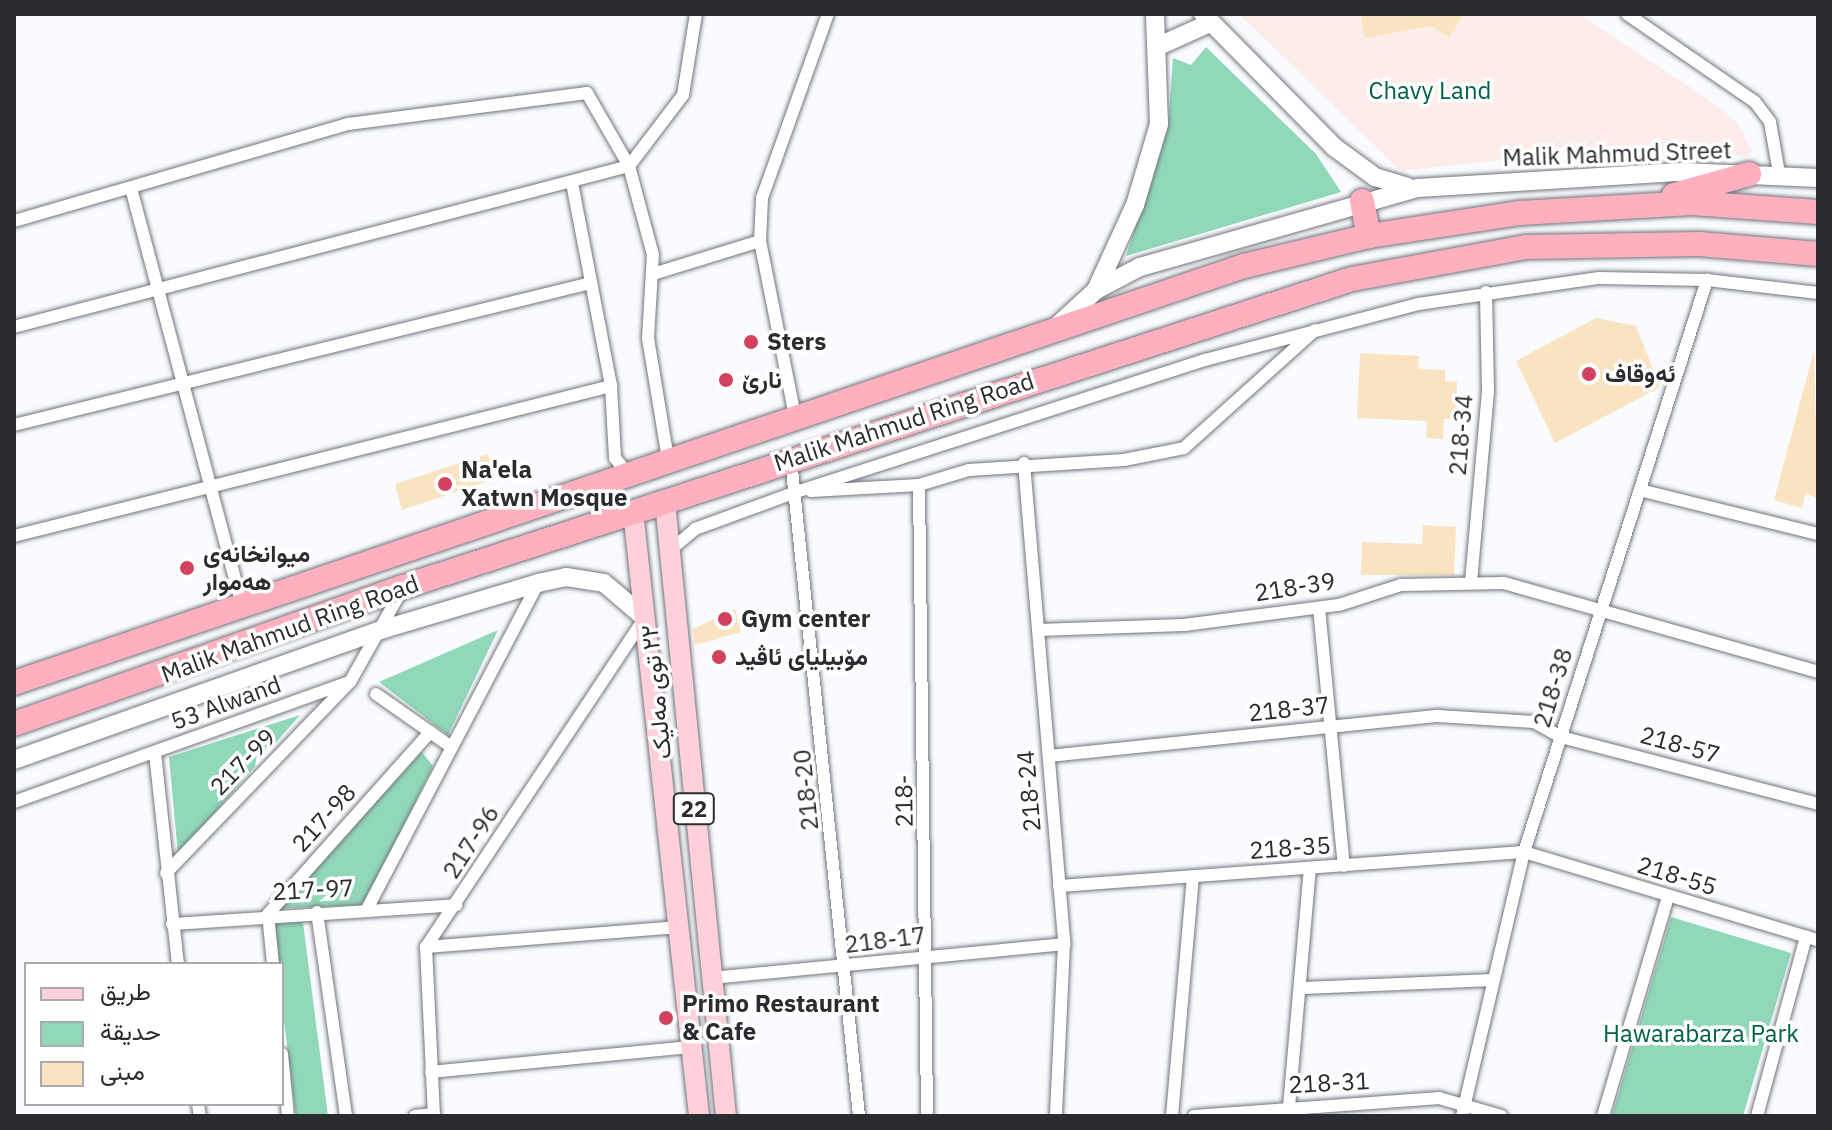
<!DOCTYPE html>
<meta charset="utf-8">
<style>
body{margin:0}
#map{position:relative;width:1832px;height:1130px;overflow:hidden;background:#f9fbfe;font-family:"IBM Plex Sans",Vazirmatn,sans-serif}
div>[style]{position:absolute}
.commercial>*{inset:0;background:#fdedea}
.green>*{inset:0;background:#91d8b9}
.building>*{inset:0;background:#fae3c1}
.roads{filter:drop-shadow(0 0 2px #71757c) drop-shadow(0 0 2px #71757c)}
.street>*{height:12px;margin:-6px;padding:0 6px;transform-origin:6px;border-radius:6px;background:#fff}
.secondary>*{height:18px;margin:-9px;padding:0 9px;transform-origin:9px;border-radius:9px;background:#fff}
.primary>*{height:20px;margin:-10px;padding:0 10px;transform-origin:10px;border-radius:10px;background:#fed0d9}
.highway>*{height:24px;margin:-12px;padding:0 12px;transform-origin:12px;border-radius:12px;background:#feb0bf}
.dots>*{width:22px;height:22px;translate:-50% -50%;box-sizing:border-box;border:4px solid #fff;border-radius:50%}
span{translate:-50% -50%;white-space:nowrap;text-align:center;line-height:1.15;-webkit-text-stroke:7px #fff;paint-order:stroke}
.shield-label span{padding:2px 6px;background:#fff;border:2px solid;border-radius:6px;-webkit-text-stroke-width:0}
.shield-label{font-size:22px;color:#2a2c2f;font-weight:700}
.park-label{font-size:24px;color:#006144}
.street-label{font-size:24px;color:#2a2c2f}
.poi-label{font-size:24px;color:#2a2c2f;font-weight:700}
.left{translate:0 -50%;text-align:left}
.frame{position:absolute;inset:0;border:16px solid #2a2c2f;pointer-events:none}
.legend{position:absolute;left:24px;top:962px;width:260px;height:144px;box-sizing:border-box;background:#fff;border:2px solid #aaabac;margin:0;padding:10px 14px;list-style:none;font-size:24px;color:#2a2c2f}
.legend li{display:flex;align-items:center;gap:16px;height:40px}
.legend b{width:40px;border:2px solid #aaabac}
</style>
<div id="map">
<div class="commercial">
<div style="clip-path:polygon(1239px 14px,1580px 14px,1702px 95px,1738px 123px,1752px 150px,1748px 156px,1585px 151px,1401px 171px)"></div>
</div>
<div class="green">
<div style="clip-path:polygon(1206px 47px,1316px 154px,1341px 192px,1126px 256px,1168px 128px,1173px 58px,1191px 65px)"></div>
<div style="clip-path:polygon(498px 630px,448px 735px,379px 682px)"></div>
<div style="clip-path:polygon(300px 715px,178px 854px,169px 757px)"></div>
<div style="clip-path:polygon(422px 752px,433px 766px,365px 905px,280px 908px)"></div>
<div style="clip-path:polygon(302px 915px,328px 1116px,296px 1116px,271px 919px)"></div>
<div style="clip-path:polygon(1671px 917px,1791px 953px,1743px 1116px,1612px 1116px)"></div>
</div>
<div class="building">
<div style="clip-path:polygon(1360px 14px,1464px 14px,1449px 37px,1431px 26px,1365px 38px)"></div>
<div style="clip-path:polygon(1596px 318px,1636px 326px,1660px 387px,1555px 443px,1516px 361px)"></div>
<div style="clip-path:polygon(1814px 351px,1818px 499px,1806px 493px,1802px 508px,1774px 500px)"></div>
<div style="clip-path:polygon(1360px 353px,1419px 356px,1418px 369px,1445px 370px,1445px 381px,1457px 382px,1455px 419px,1444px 419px,1443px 439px,1426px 438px,1427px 421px,1357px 418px)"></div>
<div style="clip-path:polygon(488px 454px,494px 479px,402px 510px,395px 484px)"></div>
<div style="clip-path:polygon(1423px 525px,1456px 527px,1454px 575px,1361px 575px,1362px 542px,1422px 544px)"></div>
<div style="clip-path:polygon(735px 609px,741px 632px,695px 645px,693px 629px)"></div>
</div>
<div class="roads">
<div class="street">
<div style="left:1627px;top:14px;width:155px;rotate:34.5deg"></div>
<div style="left:1755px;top:102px;width:25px;rotate:53deg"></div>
<div style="left:1770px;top:122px;width:52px;rotate:80deg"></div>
<div style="left:572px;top:183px;width:207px;rotate:79.1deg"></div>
<div style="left:611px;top:386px;width:72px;rotate:86.8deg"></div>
<div style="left:615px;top:458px;width:19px;rotate:51deg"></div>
<div style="left:131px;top:188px;width:428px;rotate:75.1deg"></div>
<div style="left:14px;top:221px;width:348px;rotate:-16.2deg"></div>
<div style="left:348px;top:124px;width:241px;rotate:-7.4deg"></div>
<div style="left:587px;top:93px;width:84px;rotate:60.1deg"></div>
<div style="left:629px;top:166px;width:636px;rotate:165.33deg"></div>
<div style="left:653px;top:274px;width:112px;rotate:-17.1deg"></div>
<div style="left:795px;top:416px;width:178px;rotate:-101.3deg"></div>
<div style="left:760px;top:241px;width:43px;rotate:-87.3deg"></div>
<div style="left:762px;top:198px;width:195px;rotate:-70.3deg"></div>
<div style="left:14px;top:425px;width:594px;rotate:-13.83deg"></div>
<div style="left:668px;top:459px;width:123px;rotate:-99.4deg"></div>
<div style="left:648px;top:338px;width:83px;rotate:-86.6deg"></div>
<div style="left:653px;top:255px;width:92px;rotate:-105.1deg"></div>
<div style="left:629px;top:166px;width:89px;rotate:-52.7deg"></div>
<div style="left:683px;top:95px;width:82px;rotate:-80.9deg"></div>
<div style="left:791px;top:460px;width:660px;rotate:84.08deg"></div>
<div style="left:1024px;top:463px;width:483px;rotate:85.2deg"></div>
<div style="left:1064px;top:944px;width:172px;rotate:92.7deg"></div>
<div style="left:919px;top:485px;width:631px;rotate:89.27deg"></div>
<div style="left:1640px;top:490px;width:183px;rotate:13.9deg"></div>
<div style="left:811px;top:491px;width:108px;rotate:-3.2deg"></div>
<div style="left:919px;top:485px;width:52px;rotate:-16.7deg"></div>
<div style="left:969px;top:470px;width:155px;rotate:-3.7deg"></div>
<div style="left:1124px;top:460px;width:61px;rotate:-11.3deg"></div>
<div style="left:1184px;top:448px;width:176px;rotate:-42deg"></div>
<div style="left:14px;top:536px;width:616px;rotate:-14.1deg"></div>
<div style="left:668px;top:552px;width:35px;rotate:-40deg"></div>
<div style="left:695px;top:529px;width:108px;rotate:-20.1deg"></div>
<div style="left:796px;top:492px;width:430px;rotate:-17.9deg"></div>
<div style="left:1205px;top:360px;width:220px;rotate:-14.7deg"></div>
<div style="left:1418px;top:304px;width:183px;rotate:-8.2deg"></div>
<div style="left:1599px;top:278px;width:108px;rotate:1.1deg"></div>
<div style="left:1707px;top:280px;width:112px;rotate:6.7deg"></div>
<div style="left:1471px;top:582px;width:193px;rotate:-84.9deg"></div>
<div style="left:1488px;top:390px;width:98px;rotate:-91.2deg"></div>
<div style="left:1319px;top:608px;width:259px;rotate:84.5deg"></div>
<div style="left:1038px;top:630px;width:146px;rotate:-2deg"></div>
<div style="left:1184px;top:625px;width:156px;rotate:-7.4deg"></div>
<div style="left:1339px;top:605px;width:65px;rotate:-17.9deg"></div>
<div style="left:1401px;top:585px;width:103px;rotate:-1.1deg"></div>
<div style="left:1504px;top:583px;width:326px;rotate:15.8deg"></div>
<div style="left:376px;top:694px;width:66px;rotate:35.1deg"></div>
<div style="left:155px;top:753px;width:212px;rotate:83.8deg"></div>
<div style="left:1049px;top:756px;width:391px;rotate:-5.9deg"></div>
<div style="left:1438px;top:716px;width:96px;rotate:3.6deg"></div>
<div style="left:1534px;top:722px;width:31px;rotate:29deg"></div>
<div style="left:1561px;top:737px;width:266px;rotate:14.6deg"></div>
<div style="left:14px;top:802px;width:357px;rotate:-19.7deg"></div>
<div style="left:350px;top:682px;width:108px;rotate:-60.6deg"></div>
<div style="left:166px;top:873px;width:262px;rotate:-46.1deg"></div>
<div style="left:1059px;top:886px;width:466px;rotate:-4.2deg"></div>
<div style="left:1524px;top:852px;width:307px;rotate:16.7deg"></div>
<div style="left:367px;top:909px;width:368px;rotate:-62.3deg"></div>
<div style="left:317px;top:912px;width:206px;rotate:81.9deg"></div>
<div style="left:172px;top:924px;width:285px;rotate:-3.8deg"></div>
<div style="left:426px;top:947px;width:254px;rotate:-4.5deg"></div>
<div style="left:273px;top:964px;width:50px;rotate:-95.7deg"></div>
<div style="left:268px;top:914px;width:244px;rotate:-48.3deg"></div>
<div style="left:430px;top:732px;width:24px;rotate:35deg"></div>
<div style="left:712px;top:978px;width:354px;rotate:-5.5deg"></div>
<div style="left:1304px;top:988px;width:189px;rotate:-2.4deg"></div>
<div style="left:282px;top:1054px;width:62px;rotate:84.5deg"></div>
<div style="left:431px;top:1072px;width:262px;rotate:-5.5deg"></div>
<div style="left:198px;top:1104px;width:12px;rotate:81deg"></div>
<div style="left:1289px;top:1107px;width:240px;rotate:-85deg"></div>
<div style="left:415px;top:1116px;width:19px;rotate:-6deg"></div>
<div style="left:434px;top:1116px;width:169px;rotate:-92.7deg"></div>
<div style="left:426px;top:947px;width:395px;rotate:-56.4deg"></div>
<div style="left:1172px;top:1116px;width:240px;rotate:-85deg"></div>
<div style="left:1194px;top:1116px;width:246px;rotate:-4.2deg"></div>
<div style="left:1439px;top:1098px;width:65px;rotate:16.2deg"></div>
<div style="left:1462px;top:1116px;width:271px;rotate:-76.8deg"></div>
<div style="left:1524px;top:852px;width:601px;rotate:-72.26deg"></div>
<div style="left:1603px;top:1116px;width:229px;rotate:-73.5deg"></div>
<div style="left:1757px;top:1116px;width:186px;rotate:-74.7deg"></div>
</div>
<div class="secondary">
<div style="left:1203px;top:14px;width:187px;rotate:45.4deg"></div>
<div style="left:1334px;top:147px;width:51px;rotate:36.2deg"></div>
<div style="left:1375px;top:177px;width:34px;rotate:17deg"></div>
<div style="left:1161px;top:45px;width:54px;rotate:-24.2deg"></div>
<div style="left:1096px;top:290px;width:94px;rotate:-65.4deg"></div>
<div style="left:1135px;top:205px;width:84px;rotate:-73.5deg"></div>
<div style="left:1159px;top:124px;width:110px;rotate:-92.1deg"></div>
<div style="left:1058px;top:325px;width:52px;rotate:-42.6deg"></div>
<div style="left:1096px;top:290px;width:50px;rotate:-27.6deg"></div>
<div style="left:1140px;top:267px;width:289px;rotate:-15.9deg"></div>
<div style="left:1418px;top:188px;width:264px;rotate:-3.5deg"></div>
<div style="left:1682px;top:172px;width:136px;rotate:2.5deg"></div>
<div style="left:14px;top:760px;width:393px;rotate:-19.5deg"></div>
<div style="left:384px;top:629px;width:161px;rotate:-16.6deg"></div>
<div style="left:538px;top:583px;width:29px;rotate:-12deg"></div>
<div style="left:566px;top:577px;width:38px;rotate:9deg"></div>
<div style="left:604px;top:583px;width:54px;rotate:40.5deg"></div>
</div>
<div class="primary">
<div style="left:665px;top:502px;width:617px;rotate:84.33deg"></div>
<div style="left:633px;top:511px;width:609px;rotate:83.77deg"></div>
</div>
<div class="highway">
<div style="left:1674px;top:195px;width:78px;rotate:-15.6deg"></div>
<div style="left:1362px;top:201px;width:36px;rotate:79deg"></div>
<div style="left:14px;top:683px;width:1299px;rotate:-18.73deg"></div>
<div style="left:1244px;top:266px;width:129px;rotate:-13.5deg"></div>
<div style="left:1369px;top:236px;width:153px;rotate:-8.7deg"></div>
<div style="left:1520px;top:213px;width:172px;rotate:-3.3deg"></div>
<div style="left:1692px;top:203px;width:126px;rotate:4.1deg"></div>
<div style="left:14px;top:724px;width:412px;rotate:-19.4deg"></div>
<div style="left:403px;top:587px;width:998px;rotate:-17.98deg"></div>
<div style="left:1352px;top:279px;width:177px;rotate:-10.4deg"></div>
<div style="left:1526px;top:247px;width:173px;rotate:-1deg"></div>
<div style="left:1699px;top:244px;width:119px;rotate:4.8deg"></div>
</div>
</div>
<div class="dots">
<div style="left:751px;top:342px;background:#d2425e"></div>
<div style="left:1589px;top:374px;background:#d2425e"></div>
<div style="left:726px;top:380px;background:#d2425e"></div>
<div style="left:445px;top:484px;background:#d2425e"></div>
<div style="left:187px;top:568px;background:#d2425e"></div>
<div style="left:725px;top:619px;background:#d2425e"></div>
<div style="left:719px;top:657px;background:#d2425e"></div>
<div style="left:666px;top:1018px;background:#d2425e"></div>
</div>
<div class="shield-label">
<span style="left:694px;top:809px">22</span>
</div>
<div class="park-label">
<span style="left:1430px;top:91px">Chavy Land</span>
<span style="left:1701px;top:1034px">Hawarabarza Park</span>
</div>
<div class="street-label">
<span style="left:1617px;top:154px;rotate:-2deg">Malik Mahmud Street</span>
<span style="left:904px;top:422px;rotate:-18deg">Malik Mahmud Ring Road</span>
<span style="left:1461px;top:435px;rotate:-85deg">218-34</span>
<span style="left:1295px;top:587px;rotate:-9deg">218-39</span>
<span style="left:290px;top:629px;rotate:-20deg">Malik Mahmud Ring Road</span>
<span style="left:1553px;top:688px;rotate:-73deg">218-38</span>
<span style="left:656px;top:692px;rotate:-96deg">٢٢ توی مەلیک</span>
<span style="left:226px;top:703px;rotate:-20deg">53 Alwand</span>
<span style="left:1289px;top:709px;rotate:-6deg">218-37</span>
<span style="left:1680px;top:745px;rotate:15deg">218-57</span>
<span style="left:243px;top:762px;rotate:-46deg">217-99</span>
<span style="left:806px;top:790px;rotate:-96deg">218-20</span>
<span style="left:1029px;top:791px;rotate:-95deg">218-24</span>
<span style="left:904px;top:801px;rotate:-91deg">218-</span>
<span style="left:324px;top:818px;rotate:-48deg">217-98</span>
<span style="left:471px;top:842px;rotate:-57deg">217-96</span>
<span style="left:1290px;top:848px;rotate:-4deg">218-35</span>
<span style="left:1677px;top:876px;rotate:17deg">218-55</span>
<span style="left:313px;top:890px;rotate:-3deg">217-97</span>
<span style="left:885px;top:940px;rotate:-7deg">218-17</span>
<span style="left:1329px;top:1083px;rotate:-3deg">218-31</span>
</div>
<div class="poi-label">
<span class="left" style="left:767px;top:342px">Sters</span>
<span class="left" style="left:1605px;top:374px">ئەوقاف</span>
<span class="left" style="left:742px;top:380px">نارێ</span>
<span class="left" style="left:461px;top:484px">Na'ela<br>Xatwn Mosque</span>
<span class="left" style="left:203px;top:568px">میوانخانەی<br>هەموار</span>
<span class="left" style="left:741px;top:619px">Gym center</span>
<span class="left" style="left:735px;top:657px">مۆبیلیای ئاڤید</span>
<span class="left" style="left:682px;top:1018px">Primo Restaurant<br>&amp; Cafe</span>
</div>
<div class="frame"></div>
<ul class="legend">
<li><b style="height:10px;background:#fed0d9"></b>طريق</li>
<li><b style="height:22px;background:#91d8b9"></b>حديقة</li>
<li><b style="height:22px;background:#fae3c1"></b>مبنى</li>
</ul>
</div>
